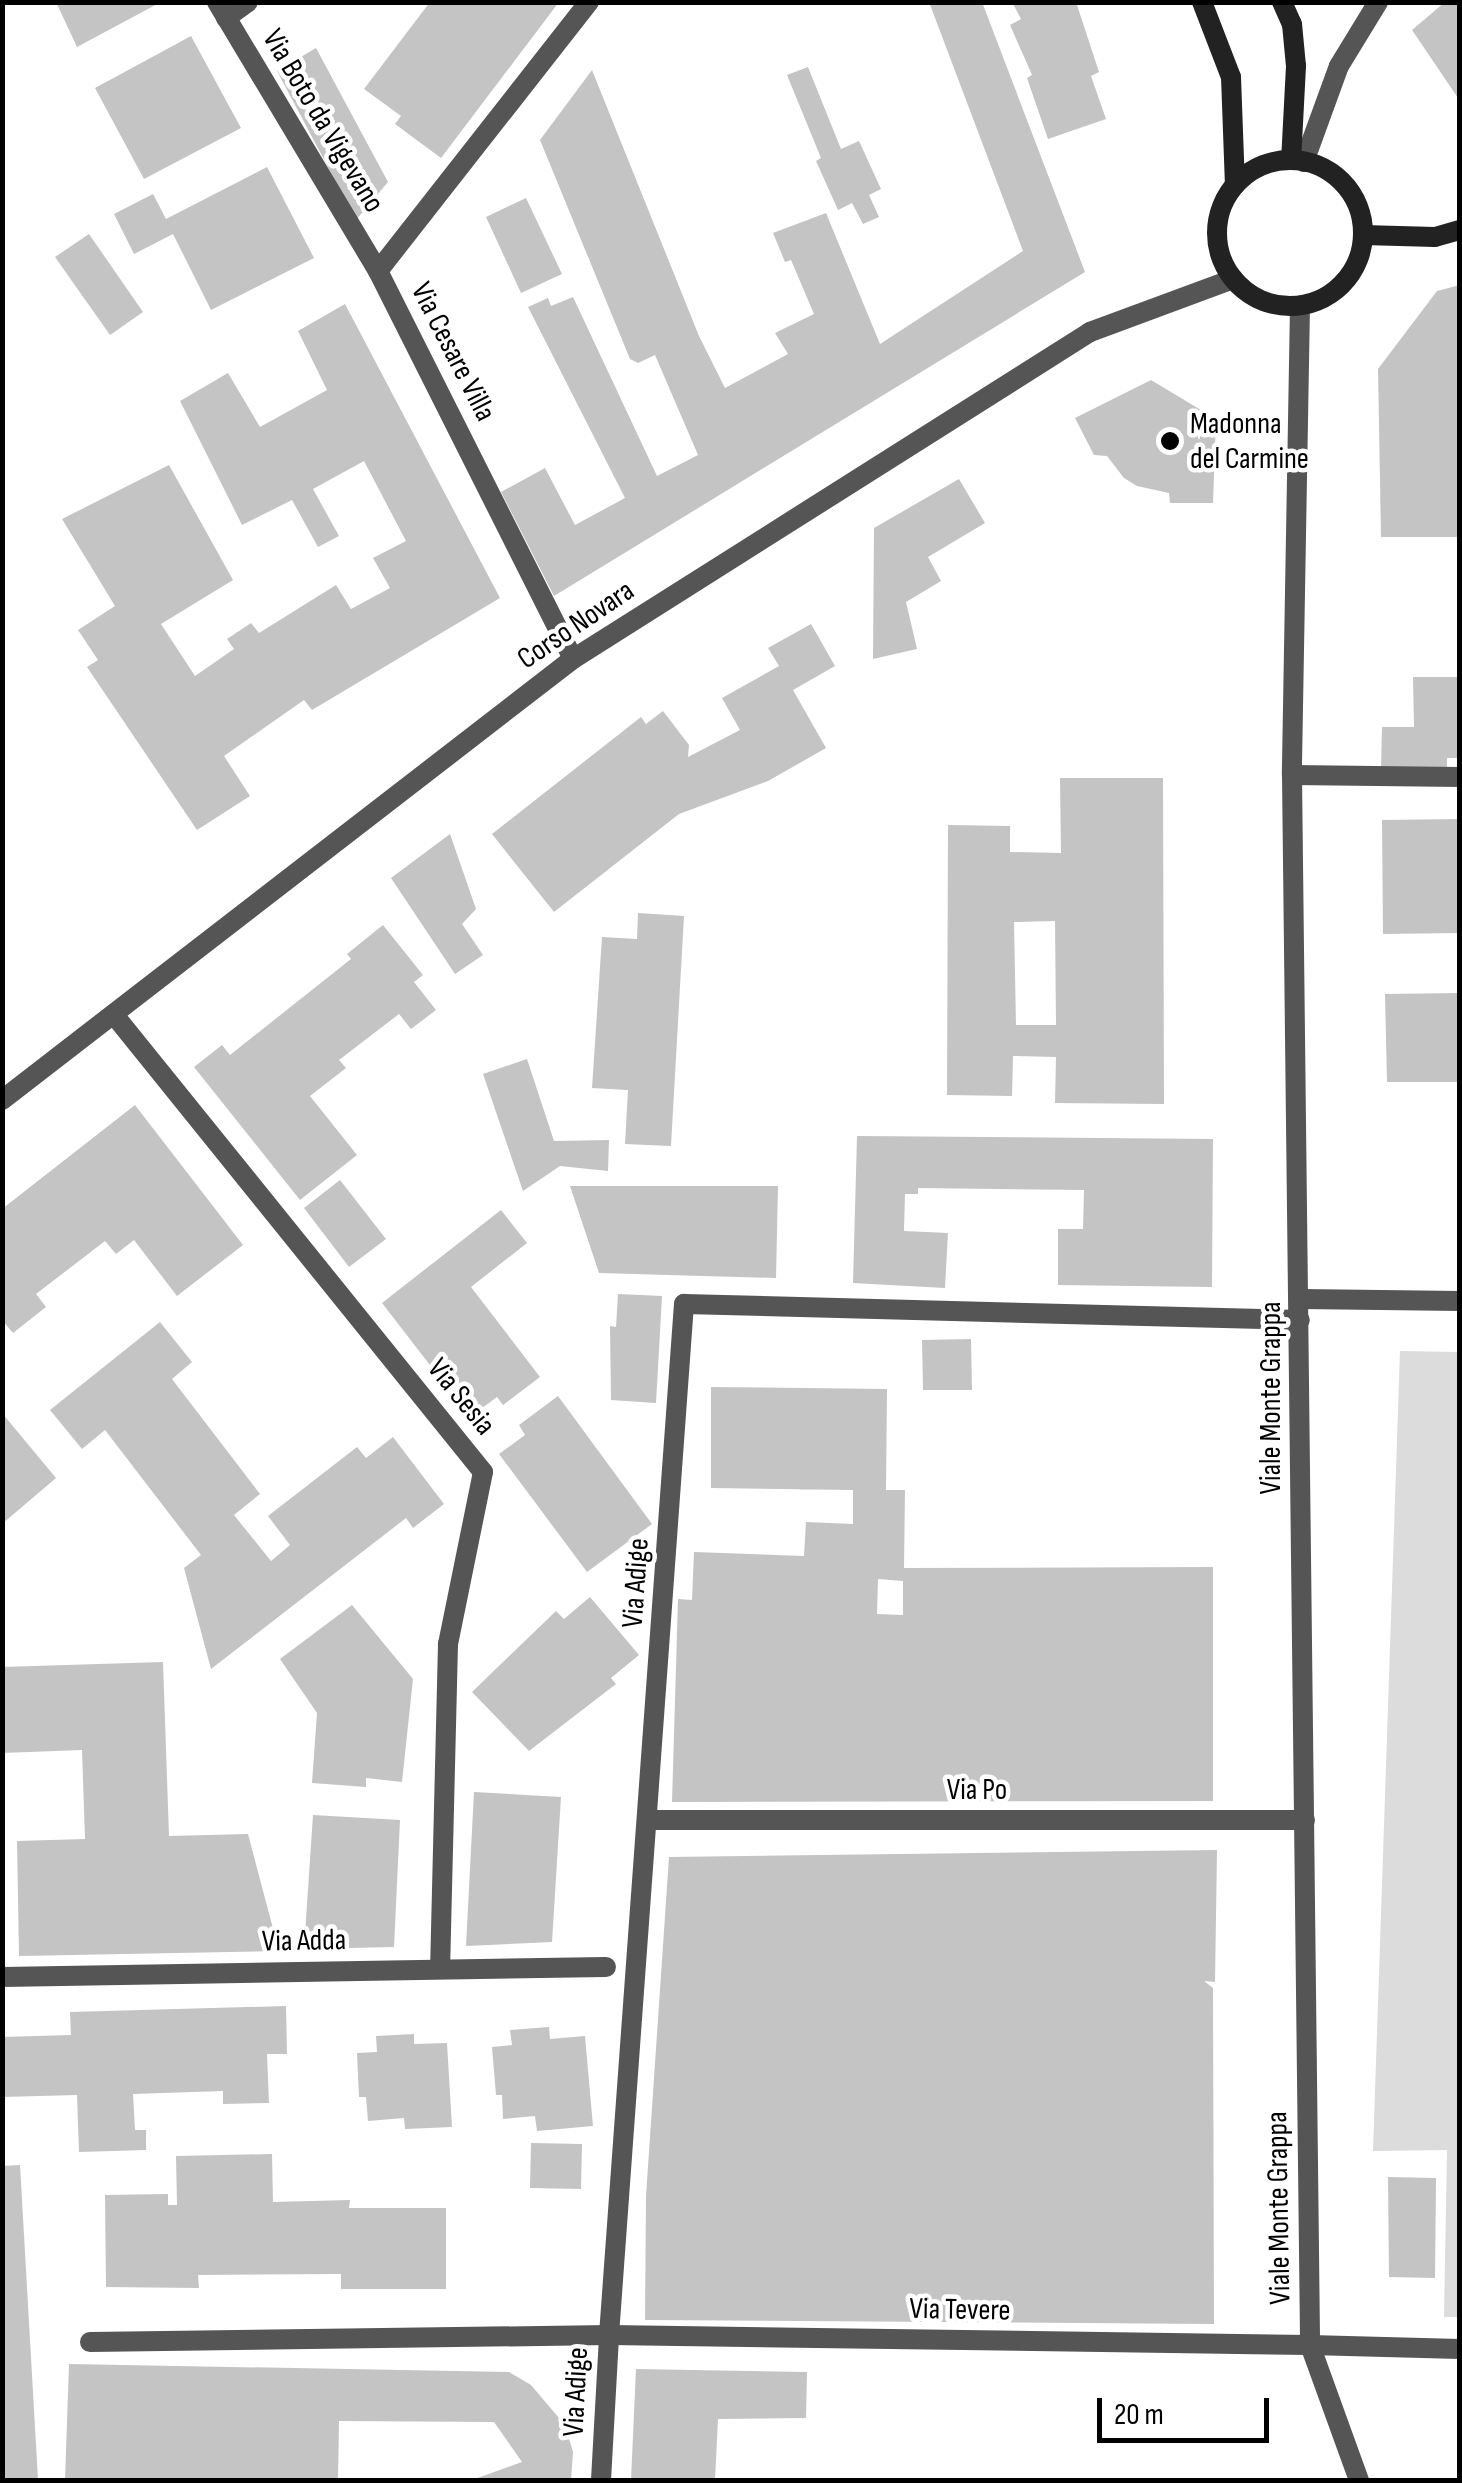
<!DOCTYPE html>
<style>
body{margin:0}
#map{position:relative;width:1462px;height:2483px;overflow:hidden;background:#fff;font-family:"Sofia Sans Condensed",sans-serif}
div>[style]{position:absolute}
.green>*{inset:0;background:#dcdcdc}
.building>*{inset:0;background:#c4c4c4}
.service>*{height:20px;margin:-10px;padding:0 10px;transform-origin:10px;border-radius:10px;background:#555}
.minor>*{height:20px;margin:-10px;padding:0 10px;transform-origin:10px;border-radius:10px;background:#555}
.tertiary>*{height:20px;margin:-10px;padding:0 10px;transform-origin:10px;border-radius:10px;background:#555}
.secondary>*{height:20px;margin:-10px;padding:0 10px;transform-origin:10px;border-radius:10px;background:#222}
.secondary>.ring{margin:-10px;padding:0;box-sizing:content-box;background:none;border:20px solid #222;border-radius:50%}
.dots>*{width:28px;height:28px;translate:-50% -50%;box-sizing:border-box;border:5px solid #fff;border-radius:50%}
span{translate:-50% -50%;white-space:nowrap;text-align:center;line-height:1.15;-webkit-text-stroke:9px #fff;paint-order:stroke}
.street-label{font-size:30px;color:#000}
.poi-label{font-size:30px;color:#000}
.left{translate:0 -50%;text-align:left}
.frame{position:absolute;inset:0;border:5px solid #000;pointer-events:none}
.scale{position:absolute;left:1097px;top:2398px;width:172px;height:45px;box-sizing:border-box;border:5px solid #000;border-top:0;padding-left:12px;font-size:30px;line-height:35px;white-space:nowrap;color:#000;-webkit-text-stroke:8px #fff;paint-order:stroke}
</style>
<div id="map">
<div class="green">
<div style="clip-path:polygon(1400px 1351px,1459px 1352px,1459px 2317px,1444px 2317px,1447px 2150px,1373px 2151px)"></div>
</div>
<div class="building">
<div style="clip-path:polygon(56px 2px,161px 2px,77px 47px)"></div>
<div style="clip-path:polygon(430px 2px,559px 2px,441px 158px,395px 124px,401px 116px,364px 89px)"></div>
<div style="clip-path:polygon(929px 2px,982px 2px,1085px 272px,554px 596px,501px 492px,545px 468px,575px 525px,625px 498px,528px 307px,548px 298px,551px 306px,573px 297px,657px 476px,698px 455px,655px 355px,638px 363px,630px 359px,540px 140px,592px 70px,699px 336px,725px 388px,788px 354px,775px 333px,814px 314px,791px 260px,785px 262px,773px 233px,826px 213px,880px 344px,1023px 251px)"></div>
<div style="clip-path:polygon(1012px 2px,1076px 2px,1099px 72px,1091px 76px,1106px 119px,1048px 139px,1027px 78px,1032px 75px,1010px 25px,1021px 19px)"></div>
<div style="clip-path:polygon(1445px 2px,1460px 2px,1460px 101px,1412px 30px)"></div>
<div style="clip-path:polygon(191px 36px,241px 128px,144px 179px,95px 88px)"></div>
<div style="clip-path:polygon(316px 48px,388px 182px,356px 220px,277px 71px)"></div>
<div style="clip-path:polygon(808px 67px,841px 149px,859px 141px,881px 189px,869px 195px,879px 217px,863px 224px,852px 203px,838px 210px,816px 161px,821px 158px,787px 75px)"></div>
<div style="clip-path:polygon(267px 167px,314px 258px,211px 310px,173px 234px,134px 254px,114px 214px,153px 194px,166px 219px)"></div>
<div style="clip-path:polygon(526px 198px,562px 274px,521px 293px,486px 217px)"></div>
<div style="clip-path:polygon(89px 234px,143px 312px,110px 335px,55px 257px)"></div>
<div style="clip-path:polygon(1460px 285px,1460px 537px,1381px 537px,1378px 369px,1437px 291px)"></div>
<div style="clip-path:polygon(345px 304px,500px 598px,312px 710px,304px 700px,224px 756px,250px 796px,197px 830px,87px 667px,98px 660px,78px 630px,115px 606px,62px 519px,169px 465px,233px 580px,161px 624px,195px 676px,234px 649px,227px 639px,251px 623px,259px 633px,336px 585px,351px 609px,390px 588px,373px 558px,406px 541px,364px 461px,313px 489px,339px 536px,318px 547px,292px 500px,242px 525px,180px 401px,228px 373px,260px 427px,327px 390px,298px 331px)"></div>
<div style="clip-path:polygon(1151px 380px,1216px 419px,1213px 503px,1170px 503px,1169px 493px,1137px 486px,1124px 478px,1107px 456px,1094px 455px,1075px 418px)"></div>
<div style="clip-path:polygon(959px 479px,985px 523px,928px 557px,941px 581px,906px 602px,917px 649px,873px 659px,874px 528px)"></div>
<div style="clip-path:polygon(811px 624px,835px 666px,793px 690px,826px 748px,768px 781px,679px 814px,554px 912px,492px 834px,641px 717px,646px 724px,663px 711px,689px 745px,688px 757px,740px 730px,722px 698px,779px 666px,768px 648px)"></div>
<div style="clip-path:polygon(1413px 677px,1460px 677px,1460px 758px,1447px 758px,1447px 772px,1381px 771px,1382px 727px,1414px 727px)"></div>
<div style="clip-path:polygon(evenodd,1060px 778px,1163px 778px,1164px 1104px,1055px 1103px,1056px 1057px,1013px 1056px,1012px 1096px,947px 1095px,948px 825px,1010px 826px,1010px 852px,1061px 853px,1060px 778px,1055px 921px,1056px 1025px,1016px 1025px,1014px 922px,1055px 921px)"></div>
<div style="clip-path:polygon(1460px 819px,1460px 933px,1383px 934px,1382px 820px)"></div>
<div style="clip-path:polygon(450px 834px,476px 909px,462px 924px,483px 955px,455px 974px,391px 878px)"></div>
<div style="clip-path:polygon(638px 913px,684px 916px,671px 1146px,625px 1144px,628px 1090px,592px 1088px,602px 937px,637px 939px)"></div>
<div style="clip-path:polygon(383px 925px,423px 975px,414px 982px,436px 1010px,411px 1029px,399px 1014px,339px 1060px,346px 1068px,310px 1096px,357px 1155px,300px 1200px,194px 1067px,222px 1045px,230px 1055px,351px 959px,347px 954px)"></div>
<div style="clip-path:polygon(1460px 993px,1460px 1082px,1387px 1082px,1385px 994px)"></div>
<div style="clip-path:polygon(527px 1059px,554px 1141px,609px 1140px,608px 1171px,560px 1166px,523px 1191px,483px 1074px)"></div>
<div style="clip-path:polygon(135px 1105px,243px 1245px,177px 1296px,134px 1240px,116px 1254px,105px 1241px,36px 1294px,46px 1307px,13px 1333px,2px 1320px,2px 1209px)"></div>
<div style="clip-path:polygon(857px 1136px,1213px 1139px,1212px 1287px,1058px 1285px,1058px 1229px,1083px 1229px,1084px 1190px,918px 1188px,918px 1194px,905px 1194px,904px 1231px,948px 1233px,945px 1288px,853px 1283px)"></div>
<div style="clip-path:polygon(340px 1180px,386px 1239px,349px 1267px,304px 1208px)"></div>
<div style="clip-path:polygon(570px 1186px,778px 1186px,776px 1278px,599px 1273px)"></div>
<div style="clip-path:polygon(501px 1210px,527px 1243px,471px 1287px,540px 1377px,503px 1405px,497px 1397px,470px 1417px,382px 1303px)"></div>
<div style="clip-path:polygon(618px 1294px,662px 1296px,656px 1403px,611px 1400px,610px 1326px,616px 1327px)"></div>
<div style="clip-path:polygon(160px 1322px,192px 1362px,172px 1379px,260px 1494px,234px 1515px,271px 1561px,290px 1545px,268px 1516px,357px 1447px,366px 1458px,393px 1437px,444px 1504px,413px 1528px,406px 1518px,211px 1669px,184px 1568px,201px 1555px,105px 1430px,82px 1449px,50px 1410px)"></div>
<div style="clip-path:polygon(971px 1339px,972px 1390px,923px 1390px,922px 1340px)"></div>
<div style="clip-path:polygon(evenodd,711px 1387px,887px 1389px,886px 1490px,905px 1490px,904px 1568px,1213px 1567px,1213px 1801px,672px 1802px,678px 1599px,692px 1600px,694px 1552px,804px 1556px,806px 1522px,853px 1524px,853px 1490px,711px 1488px,711px 1387px,878px 1579px,903px 1581px,903px 1615px,877px 1614px,878px 1579px)"></div>
<div style="clip-path:polygon(558px 1396px,652px 1524px,587px 1572px,499px 1454px,525px 1435px,519px 1425px)"></div>
<div style="clip-path:polygon(2px 1413px,56px 1478px,2px 1524px)"></div>
<div style="clip-path:polygon(590px 1597px,639px 1655px,611px 1678px,616px 1684px,529px 1751px,472px 1692px,556px 1611px,564px 1619px)"></div>
<div style="clip-path:polygon(352px 1605px,413px 1679px,402px 1782px,366px 1778px,366px 1787px,312px 1783px,317px 1713px,280px 1659px)"></div>
<div style="clip-path:polygon(163px 1662px,169px 1836px,248px 1834px,279px 1951px,19px 1956px,17px 1841px,85px 1839px,82px 1750px,2px 1753px,2px 1667px)"></div>
<div style="clip-path:polygon(474px 1792px,561px 1797px,552px 1942px,466px 1946px)"></div>
<div style="clip-path:polygon(313px 1815px,400px 1820px,394px 1947px,304px 1949px)"></div>
<div style="clip-path:polygon(1217px 1850px,1215px 1982px,1204px 1981px,1213px 1988px,1214px 2324px,645px 2320px,646px 2196px,669px 1857px)"></div>
<div style="clip-path:polygon(286px 2006px,287px 2054px,267px 2054px,269px 2103px,223px 2104px,223px 2091px,133px 2094px,135px 2130px,146px 2130px,146px 2150px,79px 2152px,77px 2095px,2px 2097px,2px 2037px,71px 2035px,70px 2012px)"></div>
<div style="clip-path:polygon(549px 2027px,550px 2039px,585px 2036px,593px 2126px,537px 2131px,535px 2116px,503px 2119px,502px 2095px,496px 2095px,492px 2047px,512px 2045px,510px 2030px)"></div>
<div style="clip-path:polygon(414px 2034px,414px 2044px,447px 2043px,452px 2127px,405px 2129px,404px 2118px,368px 2121px,366px 2097px,359px 2097px,357px 2053px,377px 2052px,376px 2036px)"></div>
<div style="clip-path:polygon(531px 2143px,582px 2144px,581px 2189px,530px 2188px)"></div>
<div style="clip-path:polygon(272px 2154px,273px 2202px,350px 2200px,349px 2208px,446px 2208px,446px 2289px,341px 2289px,341px 2274px,198px 2275px,199px 2288px,106px 2287px,105px 2195px,168px 2194px,168px 2205px,177px 2205px,176px 2156px)"></div>
<div style="clip-path:polygon(20px 2165px,38px 2480px,2px 2480px,2px 2166px)"></div>
<div style="clip-path:polygon(1388px 2177px,1436px 2178px,1435px 2278px,1389px 2277px)"></div>
<div style="clip-path:polygon(69px 2364px,509px 2372px,531px 2385px,565px 2425px,573px 2452px,571px 2480px,472px 2480px,522px 2462px,494px 2422px,339px 2421px,338px 2480px,65px 2480px)"></div>
<div style="clip-path:polygon(636px 2369px,807px 2372px,806px 2418px,718px 2419px,715px 2480px,631px 2480px)"></div>
</div>
<div class="service">
<div style="left:650px;top:1820px;width:655px"></div>
<div style="left:609px;top:2335px;width:1034px;rotate:-85.84deg"></div>
<div style="left:684px;top:1304px;width:616px;rotate:1.49deg"></div>
<div style="left:90px;top:2342px;width:519px;rotate:-0.77deg"></div>
<div style="left:609px;top:2335px;width:701px;rotate:0.82deg"></div>
</div>
<div class="minor">
<div style="left:217px;top:2px;width:313px;rotate:59.1deg"></div>
<div style="left:378px;top:271px;width:434px;rotate:63.3deg"></div>
<div style="left:226px;top:18px;width:27px;rotate:-36deg"></div>
<div style="left:378px;top:271px;width:342px;rotate:-51.9deg"></div>
<div style="left:1292px;top:775px;width:168px;rotate:0.7deg"></div>
<div style="left:115px;top:1016px;width:586px;rotate:51.1deg"></div>
<div style="left:483px;top:1472px;width:176px;rotate:101.5deg"></div>
<div style="left:448px;top:1644px;width:325px;rotate:91.4deg"></div>
<div style="left:1301px;top:1299px;width:159px;rotate:0.7deg"></div>
<div style="left:2px;top:1977px;width:604px;rotate:-0.95deg"></div>
<div style="left:1310px;top:2345px;width:150px;rotate:1.5deg"></div>
<div style="left:601px;top:2480px;width:145px;rotate:-86.8deg"></div>
</div>
<div class="tertiary">
<div style="left:1304px;top:162px;width:102px;rotate:-70deg"></div>
<div style="left:1339px;top:66px;width:75px;rotate:-58.6deg"></div>
<div style="left:1300px;top:306px;width:469px;rotate:91deg"></div>
<div style="left:1292px;top:775px;width:1570px;rotate:89.34deg"></div>
<div style="left:1310px;top:2345px;width:144px;rotate:70.1deg"></div>
<div style="left:2px;top:1100px;width:721px;rotate:-37.68deg"></div>
<div style="left:573px;top:659px;width:612px;rotate:-32.31deg"></div>
<div style="left:1090px;top:332px;width:153px;rotate:-20.3deg"></div>
</div>
<div class="secondary">
<div style="left:1202px;top:2px;width:80px;rotate:68.9deg"></div>
<div style="left:1231px;top:77px;width:108px;rotate:87.9deg"></div>
<div style="left:1282px;top:2px;width:24px;rotate:66deg"></div>
<div style="left:1292px;top:24px;width:42px;rotate:84.6deg"></div>
<div style="left:1296px;top:66px;width:94px;rotate:93deg"></div>
<div class="ring" style="left:1217px;top:160px;width:126px;height:126px"></div>
<div style="left:1363px;top:235px;width:72px;rotate:1.6deg"></div>
<div style="left:1435px;top:237px;width:26px;rotate:-16deg"></div>
</div>
<div class="dots">
<div style="left:1170px;top:441px;background:#000"></div>
</div>
<div class="street-label">
<span style="left:323px;top:121px;rotate:59deg">Via Boto da Vigevano</span>
<span style="left:453px;top:352px;rotate:63deg">Via Cesare Villa</span>
<span style="left:576px;top:625px;rotate:-34deg">Corso Novara</span>
<span style="left:461px;top:1397px;rotate:51deg">Via Sesia</span>
<span style="left:1271px;top:1398px;rotate:-90deg">Viale Monte Grappa</span>
<span style="left:636px;top:1583px;rotate:-86deg">Via Adige</span>
<span style="left:977px;top:1790px">Via Po</span>
<span style="left:304px;top:1941px;rotate:-1deg">Via Adda</span>
<span style="left:1279px;top:2208px;rotate:-91deg">Viale Monte Grappa</span>
<span style="left:960px;top:2310px;rotate:1deg">Via Tevere</span>
<span style="left:576px;top:2392px;rotate:-87deg">Via Adige</span>
</div>
<div class="poi-label">
<span class="left" style="left:1190px;top:441px">Madonna<br>del Carmine</span>
</div>
<div class="frame"></div>
<div class="scale">20 m</div>
</div>
